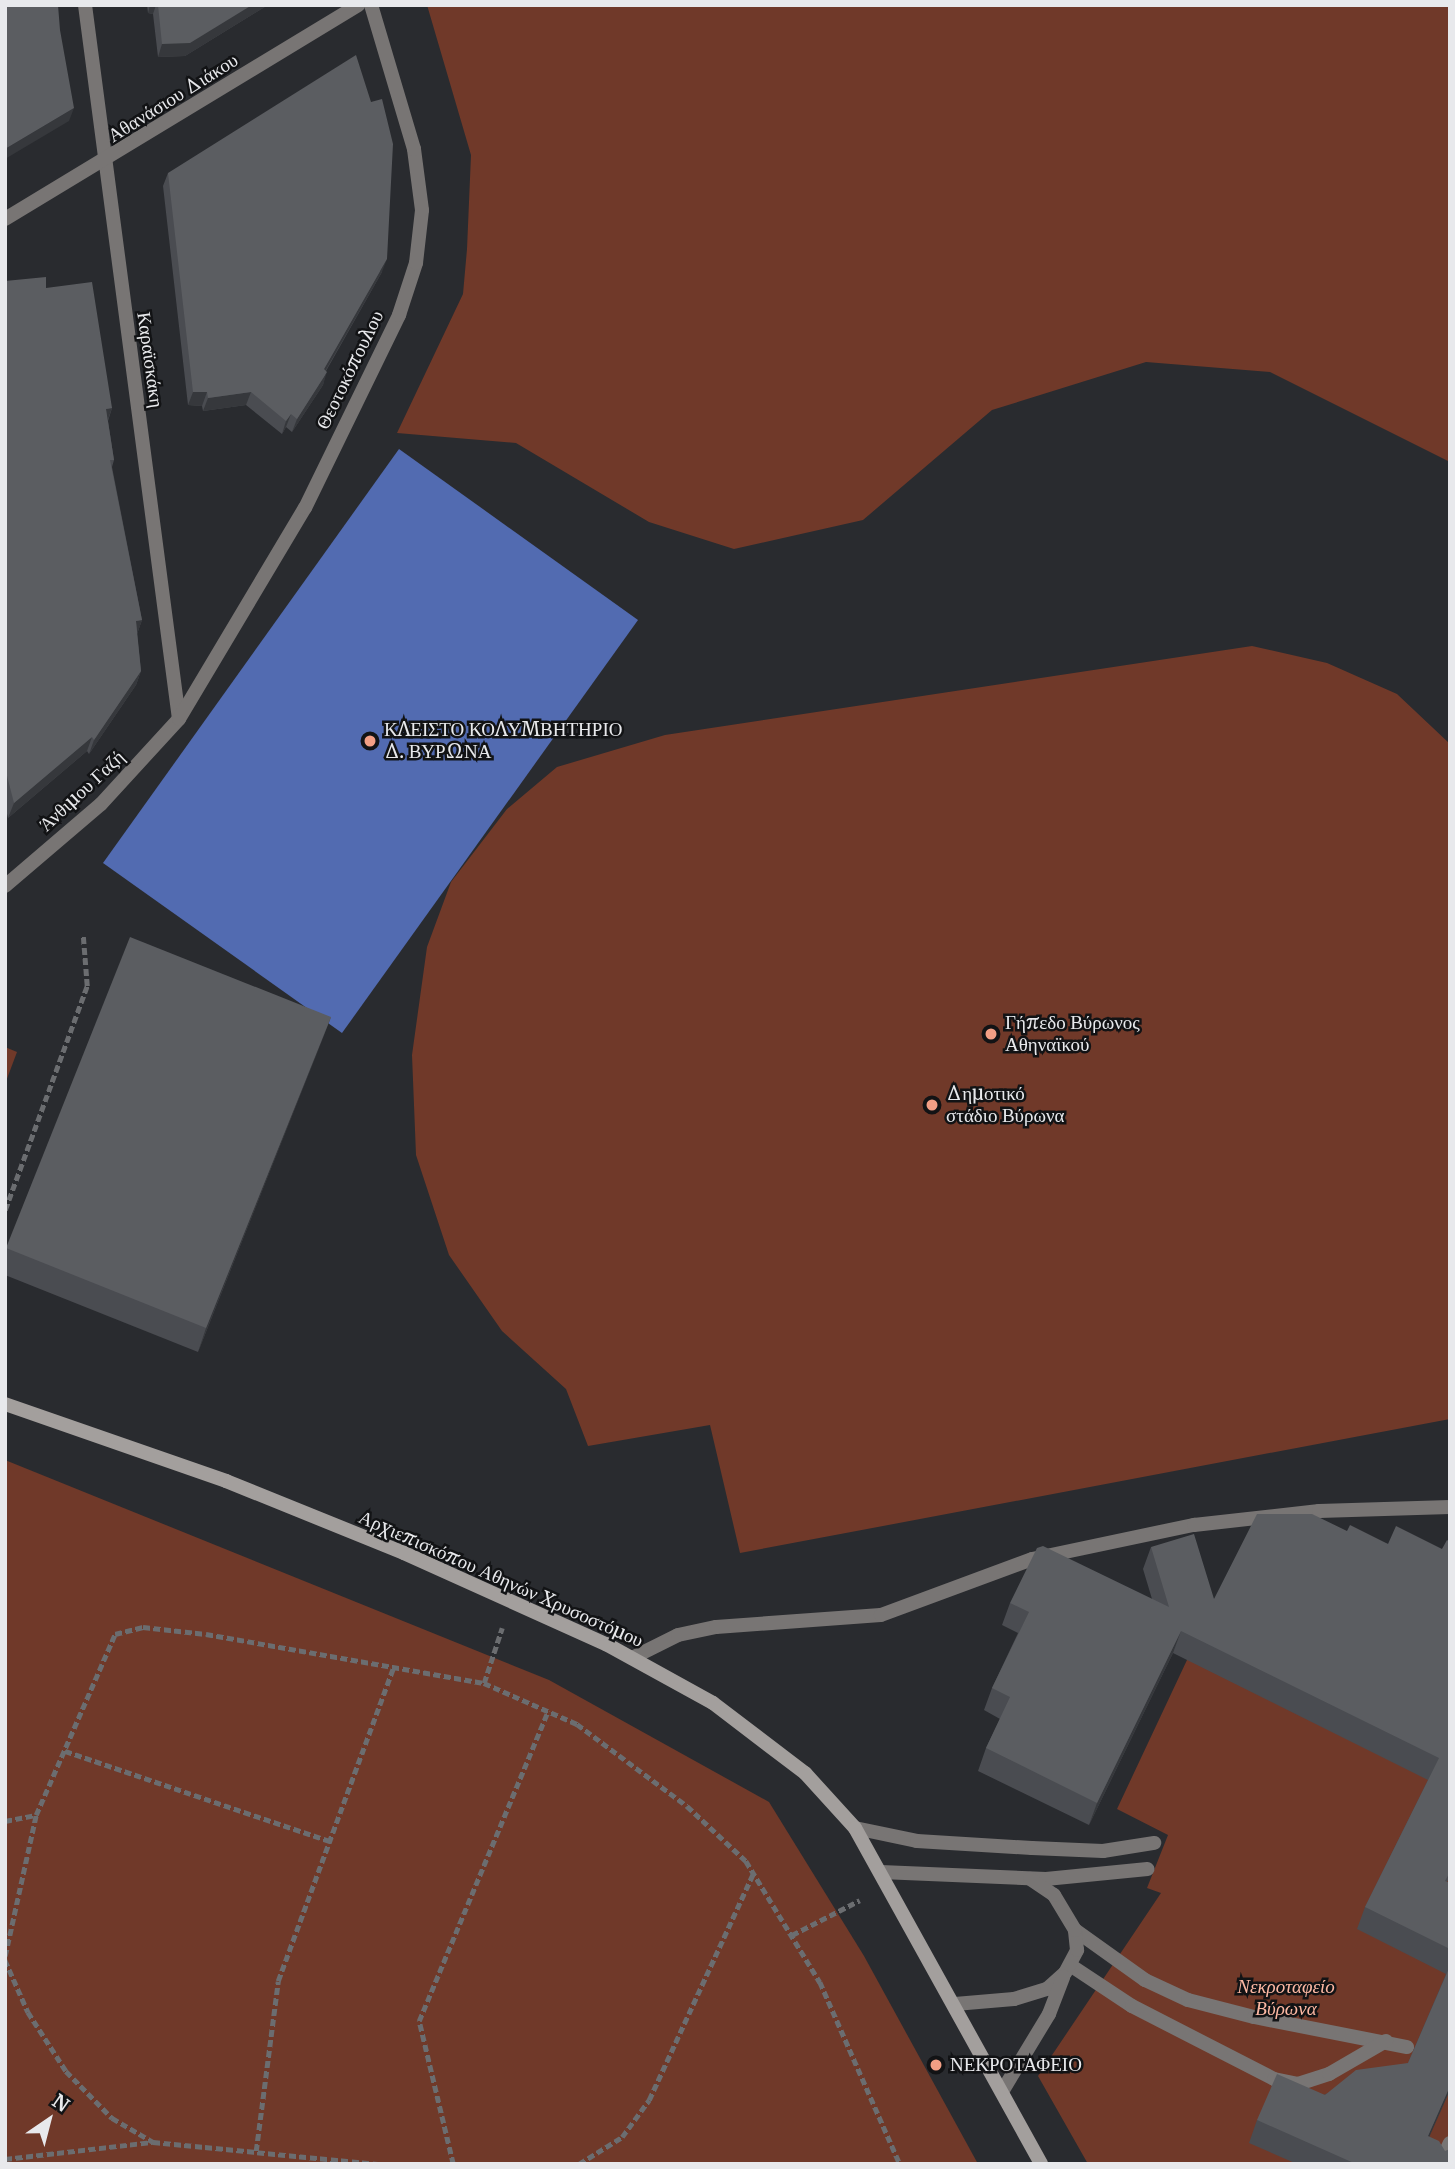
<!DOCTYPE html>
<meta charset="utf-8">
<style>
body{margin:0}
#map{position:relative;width:1455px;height:2169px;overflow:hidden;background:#292b2f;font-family:Merriweather,serif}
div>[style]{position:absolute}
.green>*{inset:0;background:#703929}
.water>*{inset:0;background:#526bb1}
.path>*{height:4.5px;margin-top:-2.25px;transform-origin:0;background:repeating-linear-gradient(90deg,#6b6d70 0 7px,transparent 0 10.5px)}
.lane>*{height:14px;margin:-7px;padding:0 7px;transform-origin:7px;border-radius:7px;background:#787574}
.street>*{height:14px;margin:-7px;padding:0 7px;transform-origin:7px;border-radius:7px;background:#787574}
.secondary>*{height:14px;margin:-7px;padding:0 7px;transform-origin:7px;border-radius:7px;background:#a39f9d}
.wall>*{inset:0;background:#4a4c51}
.shaded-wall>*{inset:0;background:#36383c}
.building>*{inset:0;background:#5b5d61}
.dots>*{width:19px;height:19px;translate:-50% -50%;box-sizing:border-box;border:4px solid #121315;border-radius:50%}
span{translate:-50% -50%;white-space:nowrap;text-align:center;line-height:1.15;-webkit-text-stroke:5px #121315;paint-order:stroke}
.street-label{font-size:19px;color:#e8e9ec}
.poi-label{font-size:19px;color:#e8e9ec}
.left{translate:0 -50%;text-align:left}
.park-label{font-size:19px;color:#fdb8a3;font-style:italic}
.frame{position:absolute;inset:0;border:7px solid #e8e9ec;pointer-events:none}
.north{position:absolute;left:14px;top:2085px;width:70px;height:70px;-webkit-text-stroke:5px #121315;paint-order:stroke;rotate:35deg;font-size:19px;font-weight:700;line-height:28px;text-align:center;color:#e8e9ec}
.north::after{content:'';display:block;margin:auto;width:24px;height:32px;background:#e8e9ec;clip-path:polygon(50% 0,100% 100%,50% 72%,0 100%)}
</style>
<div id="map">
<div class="green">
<div style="clip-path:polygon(427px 5px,1450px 5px,1450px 462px,1270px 372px,1146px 362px,992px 410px,863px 520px,734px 549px,649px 522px,516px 443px,397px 433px,463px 294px,467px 249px,471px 155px)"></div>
<div style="clip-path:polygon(1252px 646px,1327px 663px,1397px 694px,1450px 744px,1450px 1419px,740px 1553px,710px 1425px,588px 1446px,566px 1389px,502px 1331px,449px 1255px,416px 1155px,412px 1055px,427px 947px,451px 882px,507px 809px,557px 767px,665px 735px)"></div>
<div style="clip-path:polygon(5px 1047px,17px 1052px,5px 1084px)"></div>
<div style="clip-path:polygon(5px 1460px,549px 1680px,769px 1802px,864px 1956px,978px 2164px,5px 2164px)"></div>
<div style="clip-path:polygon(1187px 1660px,1450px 1663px,1450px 2164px,1088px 2164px,1038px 2076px,1161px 1893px,1147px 1888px,1168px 1835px,1117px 1809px)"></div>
</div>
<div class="water">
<div style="clip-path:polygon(399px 449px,638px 620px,342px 1033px,103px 863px)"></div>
</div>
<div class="path">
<div style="left:5px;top:1210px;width:239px;rotate:-69.9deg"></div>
<div style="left:87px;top:986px;width:51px;rotate:-94.5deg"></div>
<div style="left:484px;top:1683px;width:58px;rotate:-71.9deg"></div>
<div style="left:65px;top:1751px;width:280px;rotate:18.8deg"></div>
<div style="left:5px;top:1821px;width:32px;rotate:-11deg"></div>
<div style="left:36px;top:1815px;width:197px;rotate:-66.4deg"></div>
<div style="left:115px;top:1634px;width:29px;rotate:-14deg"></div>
<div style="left:143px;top:1627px;width:63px;rotate:6.3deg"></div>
<div style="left:206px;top:1634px;width:282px;rotate:10deg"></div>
<div style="left:484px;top:1683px;width:102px;rotate:23.8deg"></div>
<div style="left:577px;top:1724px;width:137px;rotate:36.7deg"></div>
<div style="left:687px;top:1806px;width:81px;rotate:43deg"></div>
<div style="left:746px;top:1861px;width:142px;rotate:58.6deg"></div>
<div style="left:820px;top:1982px;width:199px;rotate:66.3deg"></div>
<div style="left:792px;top:1935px;width:76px;rotate:-27.2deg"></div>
<div style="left:5px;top:1956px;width:144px;rotate:-77.6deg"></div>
<div style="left:5px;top:1960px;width:57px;rotate:66.1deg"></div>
<div style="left:28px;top:2012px;width:70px;rotate:57.2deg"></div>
<div style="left:66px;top:2071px;width:66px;rotate:45.6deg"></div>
<div style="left:112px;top:2118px;width:48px;rotate:30.3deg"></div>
<div style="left:256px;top:2151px;width:171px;rotate:-82.6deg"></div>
<div style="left:278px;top:1981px;width:333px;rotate:-69.8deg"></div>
<div style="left:5px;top:2159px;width:149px;rotate:-6.6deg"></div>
<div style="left:153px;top:2142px;width:226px;rotate:5.6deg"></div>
<div style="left:453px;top:2164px;width:147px;rotate:-103.4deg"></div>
<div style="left:419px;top:2021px;width:336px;rotate:-67.4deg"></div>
<div style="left:579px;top:2164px;width:51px;rotate:-32.1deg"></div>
<div style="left:622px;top:2137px;width:46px;rotate:-53.9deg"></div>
<div style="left:649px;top:2100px;width:249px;rotate:-65.3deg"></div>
</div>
<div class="lane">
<div style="left:632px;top:1658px;width:51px;rotate:-26.6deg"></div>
<div style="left:678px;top:1635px;width:39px;rotate:-12deg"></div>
<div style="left:716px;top:1627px;width:165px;rotate:-4.2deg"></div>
<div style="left:881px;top:1615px;width:161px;rotate:-20.3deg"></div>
<div style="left:1032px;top:1559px;width:166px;rotate:-11.9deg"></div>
<div style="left:1194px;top:1525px;width:126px;rotate:-6.4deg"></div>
<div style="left:1319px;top:1511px;width:131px;rotate:-1.7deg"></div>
<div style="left:855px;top:1828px;width:63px;rotate:11.8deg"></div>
<div style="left:917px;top:1841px;width:115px;rotate:3.5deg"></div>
<div style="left:1032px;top:1848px;width:71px;rotate:2.4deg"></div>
<div style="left:1103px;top:1851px;width:52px;rotate:-8.9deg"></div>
<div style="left:881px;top:1872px;width:165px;rotate:2.4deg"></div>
<div style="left:1046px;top:1879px;width:102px;rotate:-5.6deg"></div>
<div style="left:1075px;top:1930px;width:86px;rotate:35.5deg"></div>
<div style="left:1145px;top:1980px;width:47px;rotate:24.9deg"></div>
<div style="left:1188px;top:2000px;width:68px;rotate:14.4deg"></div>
<div style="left:1254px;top:2017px;width:156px;rotate:11.1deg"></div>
<div style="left:1070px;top:1965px;width:74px;rotate:33.5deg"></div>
<div style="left:1132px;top:2006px;width:160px;rotate:27.2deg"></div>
<div style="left:1274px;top:2079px;width:25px;rotate:12deg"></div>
<div style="left:1298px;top:2084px;width:33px;rotate:-18deg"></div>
<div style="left:1329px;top:2074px;width:66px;rotate:-30.1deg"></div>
<div style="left:955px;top:2004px;width:59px;rotate:-4.8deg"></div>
<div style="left:1014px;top:1999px;width:34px;rotate:-17deg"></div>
<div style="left:1047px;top:1989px;width:24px;rotate:-42deg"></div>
<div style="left:1065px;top:1973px;width:26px;rotate:-62deg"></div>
<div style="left:1077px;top:1950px;width:20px;rotate:-96deg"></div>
<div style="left:1075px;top:1930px;width:41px;rotate:-121deg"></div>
<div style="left:1054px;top:1895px;width:29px;rotate:-146deg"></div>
<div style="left:1003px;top:2090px;width:89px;rotate:-58.8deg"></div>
<div style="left:1049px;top:2014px;width:40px;rotate:-69deg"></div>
<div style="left:1440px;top:2164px;width:23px;rotate:-65deg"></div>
</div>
<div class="street">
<div style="left:85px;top:5px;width:720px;rotate:82.5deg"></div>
<div style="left:5px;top:219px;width:413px;rotate:-31.2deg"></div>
<div style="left:5px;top:886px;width:126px;rotate:-40.5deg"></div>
<div style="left:101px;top:804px;width:115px;rotate:-47.5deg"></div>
<div style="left:179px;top:719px;width:246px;rotate:-59.2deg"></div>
<div style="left:305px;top:508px;width:215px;rotate:-64deg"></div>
<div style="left:399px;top:315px;width:55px;rotate:-71.9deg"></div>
<div style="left:416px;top:263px;width:53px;rotate:-83.5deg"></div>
<div style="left:422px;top:210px;width:62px;rotate:-97.5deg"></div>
<div style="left:414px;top:149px;width:150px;rotate:-106.6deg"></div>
</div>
<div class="secondary">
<div style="left:5px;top:1404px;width:234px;rotate:19.2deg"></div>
<div style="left:226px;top:1481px;width:192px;rotate:22deg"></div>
<div style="left:404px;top:1553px;width:222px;rotate:24.3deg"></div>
<div style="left:606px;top:1644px;width:122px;rotate:28.9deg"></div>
<div style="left:713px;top:1703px;width:116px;rotate:37.3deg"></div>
<div style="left:805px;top:1773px;width:74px;rotate:47.7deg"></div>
<div style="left:855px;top:1828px;width:384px;rotate:61deg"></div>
</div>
<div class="wall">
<div style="clip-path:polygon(147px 5px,268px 5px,185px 56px,158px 57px,153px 14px,148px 13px)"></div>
<div style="clip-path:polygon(168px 173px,382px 272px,326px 371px,323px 385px,292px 432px,286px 427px,282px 434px,246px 405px,203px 411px,202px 406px,188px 405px,163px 186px)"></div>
<div style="clip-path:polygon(5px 281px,46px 288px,112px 408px,108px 421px,114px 460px,112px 467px,142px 620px,137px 634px,141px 671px,136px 685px,89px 754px,87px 751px,8px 818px,5px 805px)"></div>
<div style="clip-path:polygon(331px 1017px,198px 1352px,5px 1275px,6px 1248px)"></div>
<div style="clip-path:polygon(1347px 1531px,1388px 1544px,1442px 1549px,1450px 1542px,1450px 1877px,1447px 1882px,1450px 1883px,1450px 2090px,1429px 2136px,1450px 2164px,1297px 2164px,1249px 2143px,1257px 2120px,1408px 2063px,1446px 1974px,1357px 1929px,1365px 1907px,1428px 1780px,1173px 1653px,1089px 1825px,978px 1771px,986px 1748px,1000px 1719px,984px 1710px,992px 1688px,1018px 1633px,1002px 1625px,1010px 1603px,1152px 1599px,1143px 1569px,1151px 1547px,1214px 1599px)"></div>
</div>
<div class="shaded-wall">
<div style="clip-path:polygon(150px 5px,156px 5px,153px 14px,148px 13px)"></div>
<div style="clip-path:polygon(252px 5px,268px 5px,185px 56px,158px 57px,162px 44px)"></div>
<div style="clip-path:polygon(74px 108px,69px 121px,5px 159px,5px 149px)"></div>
<div style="clip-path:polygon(387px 259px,382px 272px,319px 382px,324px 369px)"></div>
<div style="clip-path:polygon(327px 372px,323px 385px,292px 432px,297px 419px)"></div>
<div style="clip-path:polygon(193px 392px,207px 392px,202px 406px,188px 405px)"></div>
<div style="clip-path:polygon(251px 392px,246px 405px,203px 411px,208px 398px)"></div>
<div style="clip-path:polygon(112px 408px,107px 422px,106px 409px)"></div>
<div style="clip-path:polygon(291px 414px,286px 427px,282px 434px,286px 421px)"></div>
<div style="clip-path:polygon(142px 620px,137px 634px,136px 621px)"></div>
<div style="clip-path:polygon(141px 671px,136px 685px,89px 754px,94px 740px)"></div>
<div style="clip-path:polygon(92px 737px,87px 751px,8px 818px,14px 803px)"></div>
<div style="clip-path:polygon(331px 1017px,322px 1041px,198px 1352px,206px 1328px)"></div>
<div style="clip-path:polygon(1181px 1631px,1173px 1653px,1089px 1825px,1097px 1803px)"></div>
<div style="clip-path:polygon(1450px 2086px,1450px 2090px,1420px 2158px,1428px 2136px)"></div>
</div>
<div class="building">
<div style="clip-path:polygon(5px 5px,58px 5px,60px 30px,74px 108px,5px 149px)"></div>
<div style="clip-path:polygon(158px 5px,252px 5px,190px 43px,162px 44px)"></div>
<div style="clip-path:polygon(356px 55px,371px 102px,382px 99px,393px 144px,387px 259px,324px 369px,327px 372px,297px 419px,291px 414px,286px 421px,251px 392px,208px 398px,207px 392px,193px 392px,168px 173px)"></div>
<div style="clip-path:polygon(46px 277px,46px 288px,92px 282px,112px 408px,106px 409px,114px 460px,110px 460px,142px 620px,136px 621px,141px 671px,94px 740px,92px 737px,14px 803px,5px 768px,5px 281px)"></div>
<div style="clip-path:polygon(130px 937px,331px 1017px,206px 1328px,6px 1248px)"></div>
<div style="clip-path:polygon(1257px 1514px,1312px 1514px,1347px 1531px,1350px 1525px,1388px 1544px,1396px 1526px,1442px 1549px,1447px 1540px,1450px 1542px,1450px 1872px,1445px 1881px,1450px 1883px,1450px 1949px,1365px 1907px,1439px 1758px,1181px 1631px,1097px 1803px,986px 1748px,1010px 1697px,992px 1688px,1029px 1612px,1010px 1603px,1037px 1548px,1043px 1546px,1169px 1607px,1151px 1547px,1194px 1534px,1214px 1599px)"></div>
<div style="clip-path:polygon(1450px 1966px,1450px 2086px,1428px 2136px,1439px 2141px,1445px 2151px,1450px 2149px,1450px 2164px,1356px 2164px,1257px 2120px,1277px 2074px,1325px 2095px,1356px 2070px,1408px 2063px)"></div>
</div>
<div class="dots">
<div style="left:370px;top:741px;background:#f39f85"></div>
<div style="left:991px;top:1034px;background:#f39f85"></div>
<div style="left:932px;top:1105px;background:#f39f85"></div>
<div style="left:936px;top:2065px;background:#f39f85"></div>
</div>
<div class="street-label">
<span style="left:173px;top:98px;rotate:-32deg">Αθανάσιου Διάκου</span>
<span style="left:150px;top:360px;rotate:82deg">Καραϊσκάκη</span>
<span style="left:350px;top:370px;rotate:-64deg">Θεοτοκόπουλου</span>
<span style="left:82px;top:791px;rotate:-43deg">Άνθιμου Γαζή</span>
<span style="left:501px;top:1579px;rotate:24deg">Αρχιεπισκόπου Αθηνών Χρυσοστόμου</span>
</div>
<div class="poi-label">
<span class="left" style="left:384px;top:741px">ΚΛΕΙΣΤΟ ΚΟΛΥΜΒΗΤΗΡΙΟ<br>Δ. ΒΥΡΩΝΑ</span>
<span class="left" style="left:1005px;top:1034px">Γήπεδο Βύρωνος<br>Αθηναϊκού</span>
<span class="left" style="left:946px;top:1105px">Δημοτικό<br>στάδιο Βύρωνα</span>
<span class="left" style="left:950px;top:2065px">ΝΕΚΡΟΤΑΦΕΙΟ</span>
</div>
<div class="park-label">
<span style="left:1286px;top:1998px">Νεκροταφείο<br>Βύρωνα</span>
</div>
<div class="frame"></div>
<div class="north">N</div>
</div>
